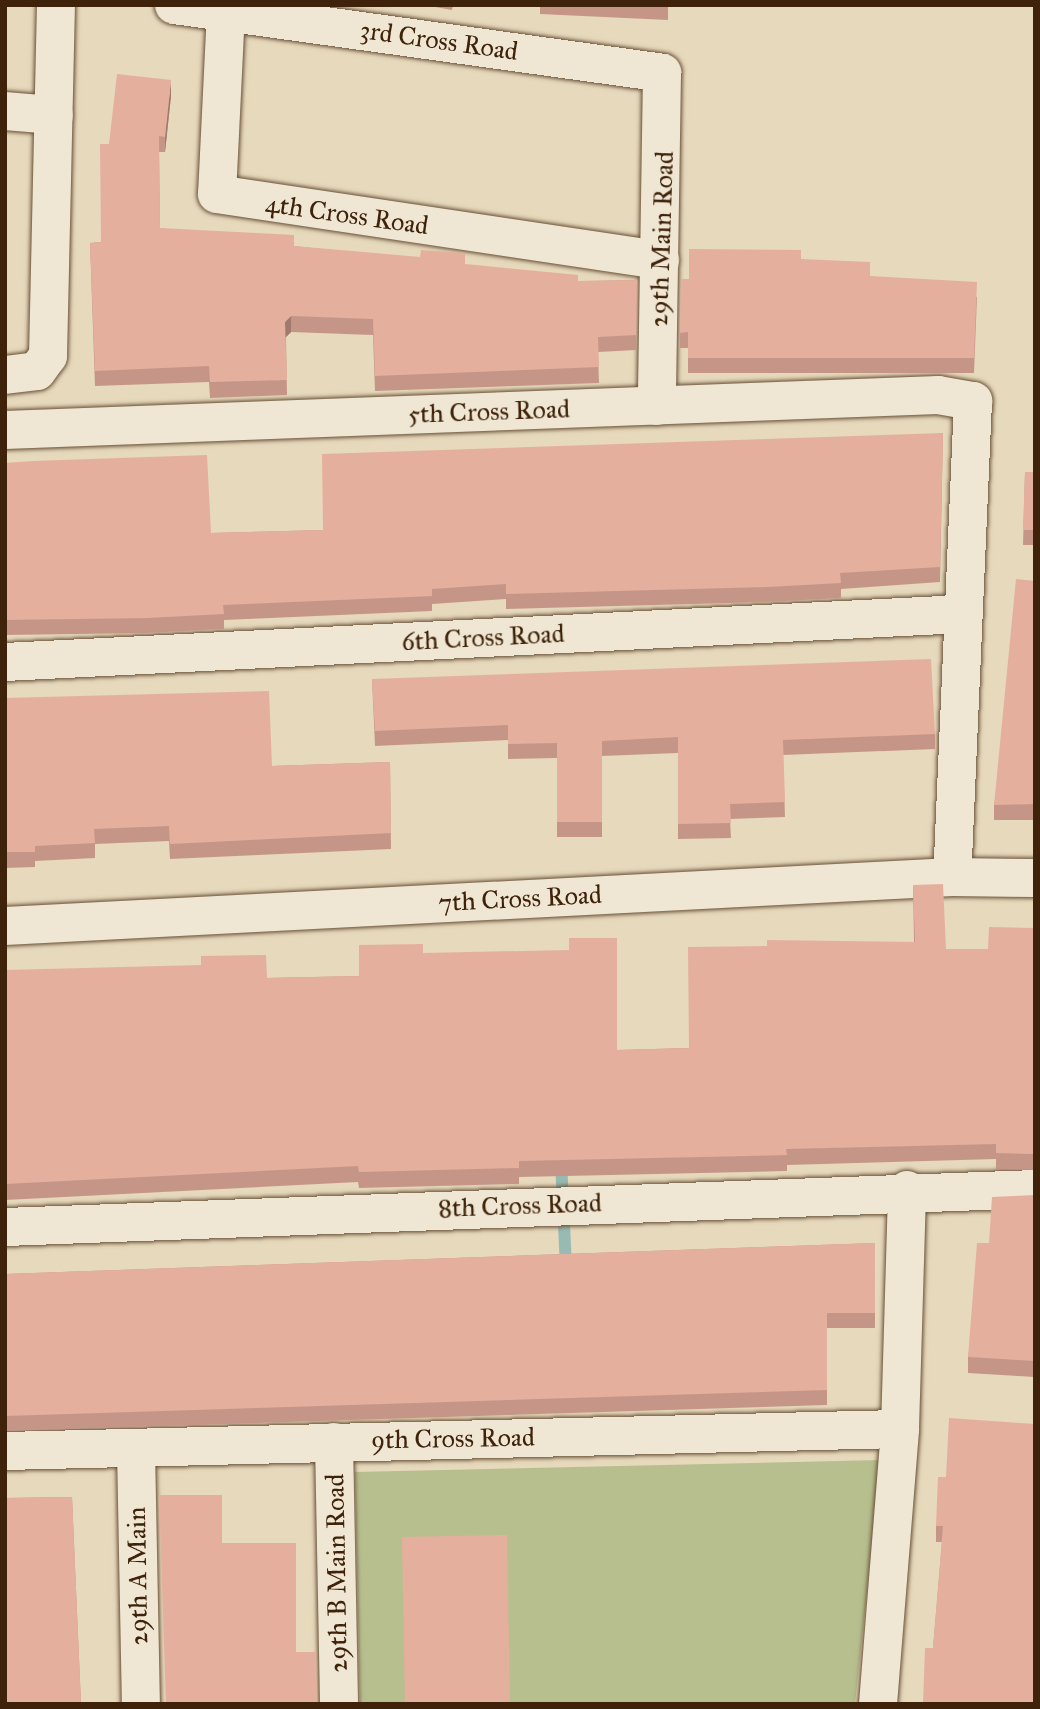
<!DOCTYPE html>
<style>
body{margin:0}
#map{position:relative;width:1040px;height:1709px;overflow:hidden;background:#e7d9bc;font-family:"IM FELL Great Primer",serif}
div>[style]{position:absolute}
.green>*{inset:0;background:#b7bf8f}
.stream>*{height:12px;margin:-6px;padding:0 6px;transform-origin:6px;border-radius:6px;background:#97bab3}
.roads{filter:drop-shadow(0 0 2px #685036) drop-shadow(0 0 2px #685036)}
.minor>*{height:38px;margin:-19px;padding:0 19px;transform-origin:19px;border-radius:19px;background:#efe6d3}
.wall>*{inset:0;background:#c59688}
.shaded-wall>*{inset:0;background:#a07a6f}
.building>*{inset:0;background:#e5af9e}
span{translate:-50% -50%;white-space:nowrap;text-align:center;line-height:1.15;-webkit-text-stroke:5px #efe6d3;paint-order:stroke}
.street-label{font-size:26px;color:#3e220a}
.frame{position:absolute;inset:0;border:7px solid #3e220a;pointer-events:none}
</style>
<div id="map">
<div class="green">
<div style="clip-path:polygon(881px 1460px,855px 1704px,360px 1704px,355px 1472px)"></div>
</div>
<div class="stream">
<div style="left:561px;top:1161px;width:108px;rotate:87.3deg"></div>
</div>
<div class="roads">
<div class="minor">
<div style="left:174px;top:5px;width:493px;rotate:7.9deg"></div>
<div style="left:662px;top:73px;width:333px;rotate:90.9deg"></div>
<div style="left:226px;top:11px;width:183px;rotate:92.8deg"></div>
<div style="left:217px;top:194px;width:448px;rotate:8.5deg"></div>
<div style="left:5px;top:111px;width:49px;rotate:4.7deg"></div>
<div style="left:5px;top:375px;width:32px;rotate:-7deg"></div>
<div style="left:37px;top:371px;width:19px;rotate:-54deg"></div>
<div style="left:48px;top:356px;width:351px;rotate:-88.7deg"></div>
<div style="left:5px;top:430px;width:934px;rotate:-2.15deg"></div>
<div style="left:938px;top:395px;width:36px;rotate:10deg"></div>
<div style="left:973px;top:401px;width:476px;rotate:92.5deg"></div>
<div style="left:5px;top:662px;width:957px;rotate:-2.87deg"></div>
<div style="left:5px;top:926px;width:948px;rotate:-2.96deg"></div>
<div style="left:952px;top:877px;width:83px;rotate:0.7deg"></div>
<div style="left:5px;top:1227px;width:1031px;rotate:-2.11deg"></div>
<div style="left:334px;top:1442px;width:262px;rotate:88.9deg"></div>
<div style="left:136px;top:1449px;width:255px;rotate:88.9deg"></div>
<div style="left:5px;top:1451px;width:895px;rotate:-1.41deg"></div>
<div style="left:878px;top:1704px;width:276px;rotate:-85.4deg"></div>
<div style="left:900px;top:1429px;width:239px;rotate:-88.3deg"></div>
</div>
</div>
<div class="wall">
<div style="clip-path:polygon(424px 5px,453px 5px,452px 10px)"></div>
<div style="clip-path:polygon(540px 5px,668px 5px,668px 20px,540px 14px)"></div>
<div style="clip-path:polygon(171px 96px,165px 152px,159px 152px,160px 228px,294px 246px,465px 265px,578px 281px,637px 280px,636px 350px,598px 352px,599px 383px,375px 391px,373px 335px,291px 332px,286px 337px,287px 395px,210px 398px,209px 382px,95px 386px,90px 243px,101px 242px,109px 144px)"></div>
<div style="clip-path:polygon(801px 259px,870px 276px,977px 297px,974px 373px,688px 373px,688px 348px,680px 348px,680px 333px,689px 279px)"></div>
<div style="clip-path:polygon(943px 433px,940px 582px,841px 589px,841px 598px,767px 602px,506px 609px,506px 599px,432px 604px,432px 611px,224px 620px,224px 629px,147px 633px,5px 635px,5px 463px,211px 533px,323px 530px)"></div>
<div style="clip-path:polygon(1025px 472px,1035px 472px,1035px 545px,1023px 545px)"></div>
<div style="clip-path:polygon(1035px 581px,1035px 820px,994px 820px,994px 805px)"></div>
<div style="clip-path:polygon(372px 679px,935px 734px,935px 749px,783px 755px,785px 817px,730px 819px,731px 838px,678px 839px,678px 753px,602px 756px,602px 837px,557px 837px,557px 758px,508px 759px,508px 740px,375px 746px)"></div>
<div style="clip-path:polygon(5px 698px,272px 766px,390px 762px,391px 849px,170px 859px,169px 841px,95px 844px,95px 858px,35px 861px,35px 867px,5px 868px)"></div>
<div style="clip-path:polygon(913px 885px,946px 949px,988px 949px,1035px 928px,1035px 1170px,996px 1169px,996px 1159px,787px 1165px,787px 1171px,519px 1177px,519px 1184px,359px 1188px,358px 1182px,5px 1200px,5px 970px,267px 978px,359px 976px,423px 953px,617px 1050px,689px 1048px,767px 946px,914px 942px)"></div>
<div style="clip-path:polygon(1035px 1195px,1035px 1377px,968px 1373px,968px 1357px,989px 1243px)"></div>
<div style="clip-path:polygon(875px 1243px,875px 1328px,827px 1328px,827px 1405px,5px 1431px,5px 1274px)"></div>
<div style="clip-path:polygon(1035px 1424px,933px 1648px,942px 1542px,936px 1542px,936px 1526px,946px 1477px)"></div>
<div style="clip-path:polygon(72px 1497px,81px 1704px,5px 1704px,5px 1498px)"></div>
</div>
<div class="shaded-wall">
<div style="clip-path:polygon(171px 80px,171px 96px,165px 152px,165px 137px)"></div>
<div style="clip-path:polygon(291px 316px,291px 332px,285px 338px,285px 322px)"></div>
</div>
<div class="building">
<div style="clip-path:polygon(117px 74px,171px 80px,165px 137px,159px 136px,160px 228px,294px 235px,294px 246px,420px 257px,421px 250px,465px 253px,465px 264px,578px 275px,578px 281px,637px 280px,636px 335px,598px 337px,599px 367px,375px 376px,373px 319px,291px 316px,285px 322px,287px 380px,210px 382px,209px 366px,95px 371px,90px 243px,101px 242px,100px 144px,109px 144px)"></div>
<div style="clip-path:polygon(689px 249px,801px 250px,801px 259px,870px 262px,870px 276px,977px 282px,974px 358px,688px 358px,688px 332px,680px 333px,681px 279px,689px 279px)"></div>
<div style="clip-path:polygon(943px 433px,940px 567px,840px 573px,841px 583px,767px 587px,506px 594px,506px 584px,432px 589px,432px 596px,223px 605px,224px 614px,147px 618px,5px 620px,5px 463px,33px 461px,207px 455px,211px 533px,323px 530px,322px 454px)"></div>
<div style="clip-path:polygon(1025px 472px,1035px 472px,1035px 530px,1023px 530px)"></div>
<div style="clip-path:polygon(1016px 579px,1035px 581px,1035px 804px,994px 805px)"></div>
<div style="clip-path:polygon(931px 659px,935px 734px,783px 740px,785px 802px,730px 804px,731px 823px,678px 824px,678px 737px,602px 741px,602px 822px,557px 822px,557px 743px,508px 744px,508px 725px,375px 731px,372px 679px)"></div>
<div style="clip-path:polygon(269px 691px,272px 766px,390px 762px,391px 833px,170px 844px,169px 826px,94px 829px,95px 843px,35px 846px,35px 852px,5px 852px,5px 698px)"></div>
<div style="clip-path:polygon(943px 884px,946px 949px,988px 949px,989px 927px,1035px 928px,1035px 1154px,996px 1153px,996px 1144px,786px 1149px,787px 1155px,519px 1161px,519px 1168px,359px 1172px,358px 1166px,5px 1184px,5px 970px,201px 965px,201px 956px,266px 955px,267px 978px,359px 976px,359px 945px,423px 944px,423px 953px,569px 950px,569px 938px,617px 938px,617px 1050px,689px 1048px,688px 947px,767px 946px,767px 940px,915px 942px,913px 885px)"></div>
<div style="clip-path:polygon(1035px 1195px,1035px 1361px,968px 1357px,977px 1243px,989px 1243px,992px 1197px)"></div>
<div style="clip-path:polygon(875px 1243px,875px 1313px,827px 1313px,827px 1390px,5px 1416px,5px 1274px)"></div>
<div style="clip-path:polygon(949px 1418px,1035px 1424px,1035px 1704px,923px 1704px,925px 1648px,933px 1648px,943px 1526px,936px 1526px,938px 1477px,946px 1477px)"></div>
<div style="clip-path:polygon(159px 1495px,222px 1495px,222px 1543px,296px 1543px,296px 1652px,316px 1652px,317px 1704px,166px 1704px)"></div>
<div style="clip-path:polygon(72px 1497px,81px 1703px,5px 1703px,5px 1498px)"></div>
<div style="clip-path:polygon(507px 1535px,510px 1704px,405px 1704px,402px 1537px)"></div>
</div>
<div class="street-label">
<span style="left:439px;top:41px;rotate:8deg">3rd Cross Road</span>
<span style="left:347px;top:215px;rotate:8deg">4th Cross Road</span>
<span style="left:662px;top:239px;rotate:-88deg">29th Main Road</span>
<span style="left:489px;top:412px;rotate:-2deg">5th Cross Road</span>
<span style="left:483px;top:638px;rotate:-3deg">6th Cross Road</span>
<span style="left:520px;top:899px;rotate:-3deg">7th Cross Road</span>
<span style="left:520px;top:1206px;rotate:-2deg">8th Cross Road</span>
<span style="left:453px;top:1439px;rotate:-1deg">9th Cross Road</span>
<span style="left:337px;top:1573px;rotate:-91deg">29th B Main Road</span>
<span style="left:138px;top:1576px;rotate:-91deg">29th A Main</span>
</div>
<div class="frame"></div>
</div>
